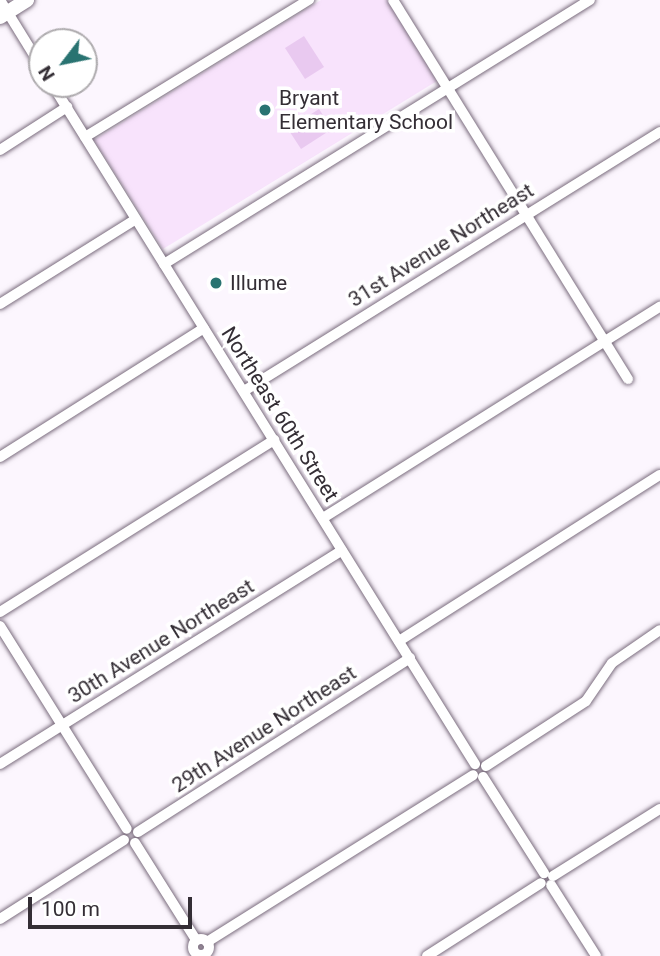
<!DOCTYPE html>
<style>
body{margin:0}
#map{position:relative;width:660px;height:956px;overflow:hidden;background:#fcf6fe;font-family:Roboto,sans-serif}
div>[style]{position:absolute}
.built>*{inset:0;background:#f8e3fc}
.green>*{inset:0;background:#e9c9f0}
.roads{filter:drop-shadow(0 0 2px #7b6d7e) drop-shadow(0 0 2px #7b6d7e)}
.minor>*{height:10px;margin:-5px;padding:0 5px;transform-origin:5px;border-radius:5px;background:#fff}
.minor>.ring{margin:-5px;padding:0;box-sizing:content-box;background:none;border:10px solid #fff;border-radius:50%}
.secondary>*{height:14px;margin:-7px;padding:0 7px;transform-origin:7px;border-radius:7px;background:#fff}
.dots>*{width:19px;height:19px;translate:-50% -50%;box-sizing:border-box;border:4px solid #fff;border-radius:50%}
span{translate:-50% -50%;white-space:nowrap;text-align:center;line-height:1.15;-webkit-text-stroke:7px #fff;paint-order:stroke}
.poi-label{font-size:21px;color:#342e35}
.left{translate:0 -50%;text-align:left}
.street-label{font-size:21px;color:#342e35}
.north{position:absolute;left:28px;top:28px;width:70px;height:70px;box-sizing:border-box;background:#fff;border:2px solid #aeabae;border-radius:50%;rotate:238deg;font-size:19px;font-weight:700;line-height:28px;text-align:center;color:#342e35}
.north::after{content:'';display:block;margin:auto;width:24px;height:32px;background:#297371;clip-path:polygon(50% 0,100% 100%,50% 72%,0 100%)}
.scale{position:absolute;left:28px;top:897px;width:164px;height:32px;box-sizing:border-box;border:4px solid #342e35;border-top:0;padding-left:9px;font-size:21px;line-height:24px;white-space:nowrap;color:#342e35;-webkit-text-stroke:5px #fff;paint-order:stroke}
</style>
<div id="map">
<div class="built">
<div style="clip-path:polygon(321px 0,387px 0,437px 81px,163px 249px,94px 140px)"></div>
</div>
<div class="green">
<div style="clip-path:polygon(304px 36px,324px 67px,305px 79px,285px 48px)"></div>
<div style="clip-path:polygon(319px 109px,332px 129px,301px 149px,288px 129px)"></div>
</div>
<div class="roads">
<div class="minor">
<div style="left:0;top:0;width:80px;rotate:58.3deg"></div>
<div style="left:393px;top:0;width:446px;rotate:58.2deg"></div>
<div style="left:52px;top:84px;width:801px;rotate:58.12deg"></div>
<div style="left:85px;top:137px;width:263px;rotate:-31.5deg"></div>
<div style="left:0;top:150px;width:80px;rotate:-32.7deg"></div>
<div style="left:164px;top:264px;width:501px;rotate:-31.79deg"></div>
<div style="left:0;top:304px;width:160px;rotate:-32deg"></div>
<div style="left:244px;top:391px;width:490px;rotate:-31.9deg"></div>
<div style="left:0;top:457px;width:241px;rotate:-32.3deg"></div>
<div style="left:323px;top:518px;width:398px;rotate:-32.1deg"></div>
<div style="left:0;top:612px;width:324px;rotate:-32.1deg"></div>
<div style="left:0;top:626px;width:239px;rotate:58deg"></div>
<div style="left:399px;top:641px;width:309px;rotate:-32.5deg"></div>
<div style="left:0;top:764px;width:403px;rotate:-32deg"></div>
<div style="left:486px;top:766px;width:119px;rotate:-33deg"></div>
<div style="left:586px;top:701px;width:46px;rotate:-55.6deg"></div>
<div style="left:612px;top:663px;width:58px;rotate:-34.5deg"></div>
<div style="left:483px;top:777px;width:114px;rotate:57.6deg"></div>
<div style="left:138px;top:832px;width:323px;rotate:-32.6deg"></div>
<div style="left:135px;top:843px;width:115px;rotate:57.8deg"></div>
<div style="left:553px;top:876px;width:126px;rotate:-32.1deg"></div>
<div style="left:551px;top:885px;width:84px;rotate:57.6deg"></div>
<div style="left:0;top:919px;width:147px;rotate:-32.5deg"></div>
<div class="ring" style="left:193px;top:939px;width:6px;height:6px"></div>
<div style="left:207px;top:942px;width:314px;rotate:-32.1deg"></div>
<div style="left:427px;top:956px;width:135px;rotate:-32.6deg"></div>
</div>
<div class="secondary">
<div style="left:0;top:17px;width:32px;rotate:-32deg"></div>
</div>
</div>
<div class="dots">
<div style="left:265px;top:110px;background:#297371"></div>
<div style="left:216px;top:283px;background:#297371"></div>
</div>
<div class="poi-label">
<span class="left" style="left:279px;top:110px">Bryant<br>Elementary School</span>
<span class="left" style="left:230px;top:283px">Illume</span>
</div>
<div class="street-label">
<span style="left:441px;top:245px;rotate:-32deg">31st Avenue Northeast</span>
<span style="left:280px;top:414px;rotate:58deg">Northeast 60th Street</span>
<span style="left:161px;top:641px;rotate:-32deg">30th Avenue Northeast</span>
<span style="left:264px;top:729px;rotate:-33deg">29th Avenue Northeast</span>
</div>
<div class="north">N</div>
<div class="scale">100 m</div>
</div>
